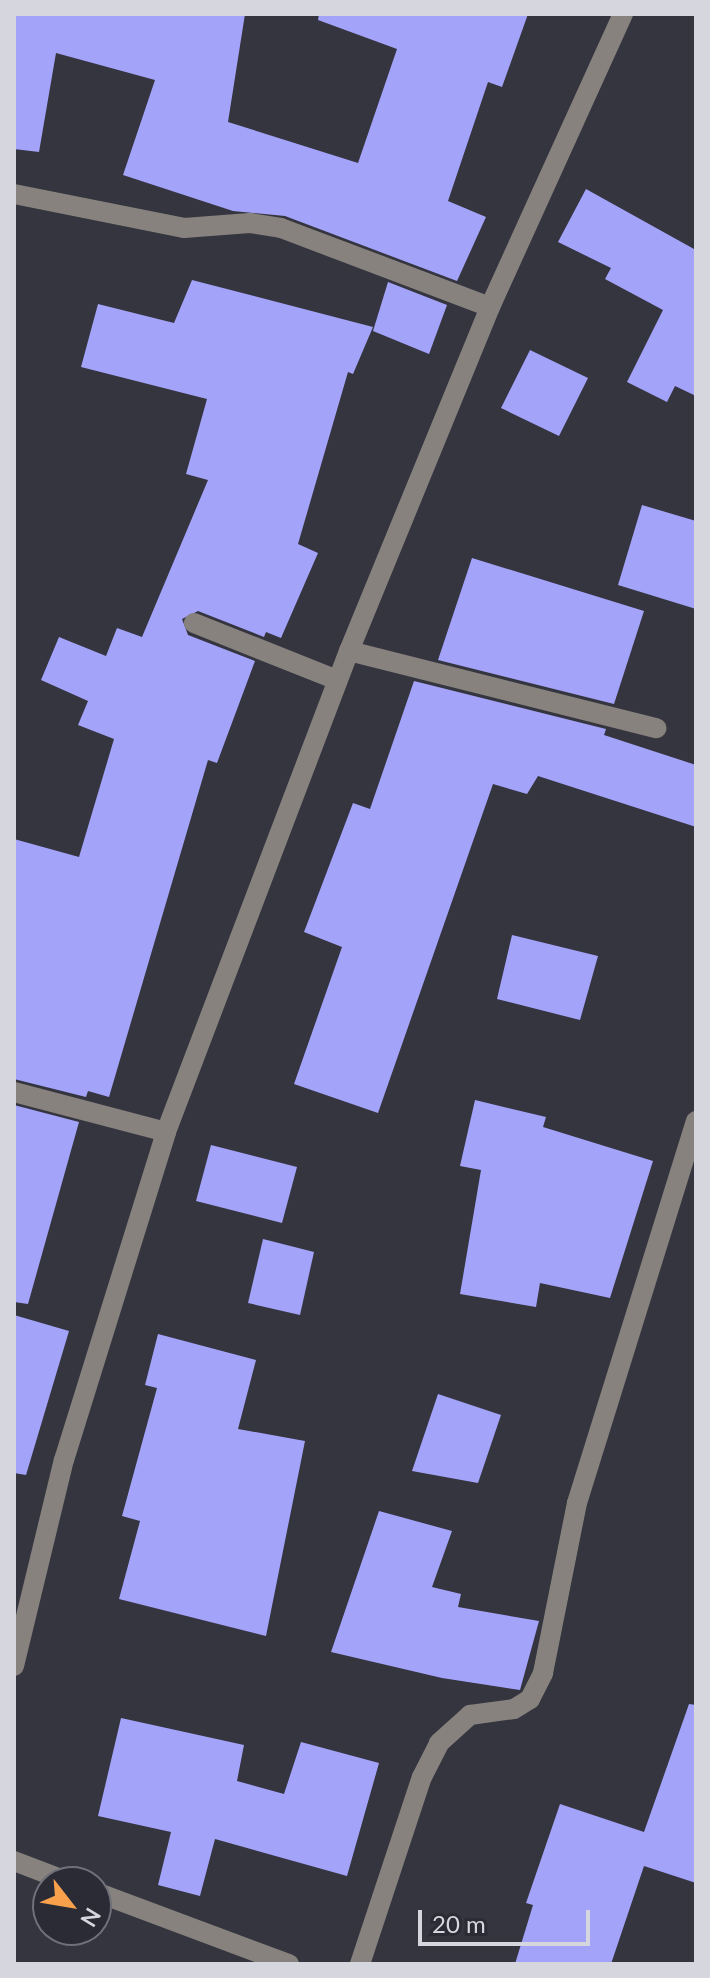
<!DOCTYPE html>
<style>
body{margin:0}
#map{position:relative;width:710px;height:1978px;overflow:hidden;background:#353540;font-family:Lato,sans-serif}
div>[style]{position:absolute}
.building>*{inset:0;background:#a4a3fa}
.minor>*{height:20px;margin:-10px;padding:0 10px;transform-origin:10px;border-radius:10px;background:#87827e}
span{translate:-50% -50%;white-space:nowrap;text-align:center;line-height:1.15;-webkit-text-stroke:8px #2b2b35;paint-order:stroke}
.frame{position:absolute;inset:0;border:16px solid #d6d7de;pointer-events:none}
.north{position:absolute;left:32px;top:1866px;width:80px;height:80px;box-sizing:border-box;background:#2b2b35;border:2px solid #6f7079;border-radius:50%;rotate:121deg;font-size:22px;font-weight:700;line-height:32px;text-align:center;color:#d6d7de}
.north::after{content:'';display:block;margin:auto;width:28px;height:36px;background:#f9a04d;clip-path:polygon(50% 0,100% 100%,50% 72%,0 100%)}
.scale{position:absolute;left:418px;top:1910px;width:172px;height:36px;box-sizing:border-box;border:4px solid #d6d7de;border-top:0;padding-left:10px;font-size:24px;line-height:28px;white-space:nowrap;color:#d6d7de;-webkit-text-stroke:6px #2b2b35;paint-order:stroke}
</style>
<div id="map">
<div class="building">
<div style="clip-path:polygon(14px 14px,245px 14px,228px 122px,358px 163px,397px 49px,318px 20px,319px 14px,528px 14px,502px 87px,488px 82px,448px 201px,486px 217px,457px 281px,285px 216px,233px 211px,123px 175px,155px 80px,56px 53px,39px 152px,14px 149px)"></div>
<div style="clip-path:polygon(586px 189px,694px 249px,696px 245px,696px 396px,675px 386px,667px 402px,627px 382px,663px 310px,605px 279px,611px 268px,558px 242px)"></div>
<div style="clip-path:polygon(192px 280px,373px 327px,353px 374px,348px 372px,298px 544px,318px 553px,281px 638px,266px 632px,264px 637px,198px 611px,182px 619px,188px 635px,255px 661px,217px 763px,208px 760px,109px 1097px,88px 1091px,86px 1097px,14px 1079px,14px 839px,79px 857px,114px 739px,78px 725px,88px 701px,41px 680px,59px 637px,106px 656px,117px 628px,142px 637px,208px 480px,186px 474px,207px 399px,81px 367px,98px 304px,174px 323px)"></div>
<div style="clip-path:polygon(388px 282px,447px 305px,429px 354px,373px 331px)"></div>
<div style="clip-path:polygon(530px 350px,588px 378px,559px 436px,501px 408px)"></div>
<div style="clip-path:polygon(642px 505px,696px 521px,696px 609px,618px 585px)"></div>
<div style="clip-path:polygon(472px 558px,644px 611px,614px 704px,438px 660px)"></div>
<div style="clip-path:polygon(414px 681px,606px 729px,604px 735px,696px 765px,696px 827px,538px 776px,527px 794px,493px 784px,378px 1113px,294px 1084px,342px 947px,304px 932px,353px 803px,370px 809px)"></div>
<div style="clip-path:polygon(512px 935px,598px 956px,580px 1020px,497px 999px)"></div>
<div style="clip-path:polygon(475px 1100px,546px 1117px,543px 1127px,653px 1161px,610px 1298px,540px 1283px,536px 1307px,460px 1294px,481px 1170px,460px 1166px)"></div>
<div style="clip-path:polygon(14px 1105px,79px 1122px,28px 1304px,14px 1302px)"></div>
<div style="clip-path:polygon(211px 1145px,297px 1167px,282px 1223px,196px 1201px)"></div>
<div style="clip-path:polygon(263px 1239px,314px 1252px,300px 1315px,248px 1303px)"></div>
<div style="clip-path:polygon(14px 1315px,69px 1331px,26px 1475px,14px 1473px)"></div>
<div style="clip-path:polygon(158px 1334px,256px 1360px,238px 1429px,305px 1441px,266px 1636px,119px 1599px,140px 1521px,122px 1516px,157px 1388px,145px 1385px)"></div>
<div style="clip-path:polygon(438px 1394px,501px 1415px,478px 1483px,412px 1471px)"></div>
<div style="clip-path:polygon(379px 1511px,452px 1531px,432px 1587px,461px 1594px,458px 1607px,539px 1621px,520px 1690px,442px 1678px,331px 1652px)"></div>
<div style="clip-path:polygon(689px 1704px,696px 1705px,696px 1883px,644px 1866px,611px 1964px,515px 1964px,533px 1905px,526px 1903px,560px 1804px,644px 1832px)"></div>
<div style="clip-path:polygon(121px 1718px,244px 1745px,237px 1781px,284px 1794px,301px 1742px,379px 1763px,347px 1876px,215px 1839px,200px 1896px,158px 1885px,171px 1832px,98px 1816px)"></div>
</div>
<div class="minor">
<div style="left:14px;top:194px;width:173px;rotate:11.3deg"></div>
<div style="left:184px;top:228px;width:66px;rotate:-4.3deg"></div>
<div style="left:250px;top:223px;width:31px;rotate:9deg"></div>
<div style="left:281px;top:228px;width:223px;rotate:20.7deg"></div>
<div style="left:194px;top:623px;width:154px;rotate:21.7deg"></div>
<div style="left:349px;top:651px;width:317px;rotate:14.1deg"></div>
<div style="left:14px;top:1092px;width:157px;rotate:14.7deg"></div>
<div style="left:14px;top:1666px;width:212px;rotate:-76.4deg"></div>
<div style="left:64px;top:1460px;width:343px;rotate:-72.7deg"></div>
<div style="left:166px;top:1132px;width:515px;rotate:-69.17deg"></div>
<div style="left:349px;top:651px;width:372px;rotate:-67.7deg"></div>
<div style="left:490px;top:307px;width:322px;rotate:-65.6deg"></div>
<div style="left:14px;top:1861px;width:59px;rotate:20.9deg"></div>
<div style="left:96px;top:1892px;width:206px;rotate:20.5deg"></div>
<div style="left:360px;top:1964px;width:197px;rotate:-71.7deg"></div>
<div style="left:422px;top:1777px;width:38px;rotate:-63deg"></div>
<div style="left:439px;top:1743px;width:42px;rotate:-42.1deg"></div>
<div style="left:470px;top:1715px;width:44px;rotate:-7.8deg"></div>
<div style="left:514px;top:1709px;width:19px;rotate:-32deg"></div>
<div style="left:530px;top:1699px;width:29px;rotate:-63deg"></div>
<div style="left:543px;top:1673px;width:173px;rotate:-78.7deg"></div>
<div style="left:577px;top:1503px;width:400px;rotate:-72.7deg"></div>
</div>
<div class="frame"></div>
<div class="north">N</div>
<div class="scale">20 m</div>
</div>
